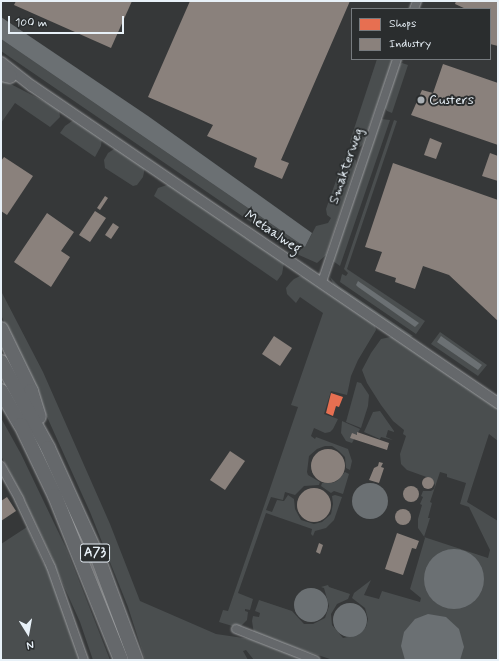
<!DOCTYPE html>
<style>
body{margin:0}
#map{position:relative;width:499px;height:661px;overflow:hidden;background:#363839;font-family:Mynerve,sans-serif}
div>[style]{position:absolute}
.green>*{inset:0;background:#4a4e4f}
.water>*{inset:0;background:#6b7073}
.round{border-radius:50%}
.shops>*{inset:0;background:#e76f51}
.industry>*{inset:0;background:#8a817c}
.roads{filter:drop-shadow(0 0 1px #9b9d9f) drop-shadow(0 0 1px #9b9d9f)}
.minor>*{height:8px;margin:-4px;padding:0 4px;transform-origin:4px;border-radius:4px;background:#65686b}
.tertiary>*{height:10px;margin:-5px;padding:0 5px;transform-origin:5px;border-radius:5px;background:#65686b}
.motorway>*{height:14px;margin:-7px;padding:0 7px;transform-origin:7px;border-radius:7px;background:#65686b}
.dots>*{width:11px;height:11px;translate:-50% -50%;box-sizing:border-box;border:2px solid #2a2d2e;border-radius:50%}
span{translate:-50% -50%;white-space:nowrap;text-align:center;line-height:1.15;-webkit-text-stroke:4px #2a2d2e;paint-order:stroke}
.shield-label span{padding:1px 3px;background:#2a2d2e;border:1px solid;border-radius:3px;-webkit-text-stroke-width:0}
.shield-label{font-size:13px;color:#e8f1f8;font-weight:700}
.poi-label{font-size:14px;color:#e8f1f8}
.left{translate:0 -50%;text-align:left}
.street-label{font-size:14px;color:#e8f1f8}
.frame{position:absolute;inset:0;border:2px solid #e8f1f8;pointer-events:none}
.legend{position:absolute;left:351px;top:8px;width:140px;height:52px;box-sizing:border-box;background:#2a2d2e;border:1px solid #767b7f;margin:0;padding:5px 7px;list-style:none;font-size:12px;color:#e8f1f8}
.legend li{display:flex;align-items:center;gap:8px;height:20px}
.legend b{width:20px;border:1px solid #767b7f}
.north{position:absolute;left:8px;top:613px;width:40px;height:40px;-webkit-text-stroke:3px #2a2d2e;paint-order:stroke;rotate:169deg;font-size:11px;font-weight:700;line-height:16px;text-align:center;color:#e8f1f8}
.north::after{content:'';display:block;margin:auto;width:14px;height:18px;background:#e8f1f8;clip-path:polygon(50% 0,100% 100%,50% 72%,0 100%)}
.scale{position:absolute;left:8px;top:16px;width:116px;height:18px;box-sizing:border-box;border:2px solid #e8f1f8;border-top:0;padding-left:5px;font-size:12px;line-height:14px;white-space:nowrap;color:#e8f1f8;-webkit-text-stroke:3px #2a2d2e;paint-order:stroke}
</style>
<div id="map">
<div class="green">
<div style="clip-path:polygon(1px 39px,305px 247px,316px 226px,328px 223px,331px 218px,327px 215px,326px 209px,344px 158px,347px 157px,356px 160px,356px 165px,326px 255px,317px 263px,299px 255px,1px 51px)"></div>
<div style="clip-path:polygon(377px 59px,393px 59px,363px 144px,360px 147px,350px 143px,350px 141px)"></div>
<div style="clip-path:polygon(402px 63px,408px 65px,392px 113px,387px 111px,385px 108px,399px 65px)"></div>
<div style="clip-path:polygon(1px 79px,59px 109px,60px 117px,50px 127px,15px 103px,1px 123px)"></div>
<div style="clip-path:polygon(75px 119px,102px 138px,101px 146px,95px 157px,60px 133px,65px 126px)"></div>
<div style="clip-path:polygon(381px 119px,390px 120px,340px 266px,333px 261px)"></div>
<div style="clip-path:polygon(394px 120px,397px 121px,347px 269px,425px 321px,416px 334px,340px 282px,342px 274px,346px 276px,348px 273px,344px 269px)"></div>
<div style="clip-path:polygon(114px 149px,118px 149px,145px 167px,143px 177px,137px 185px,133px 186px,105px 168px,104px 160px,108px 153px)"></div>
<div style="clip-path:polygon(170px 184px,284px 263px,282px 274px,277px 281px,154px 196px,158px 188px)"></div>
<div style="clip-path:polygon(300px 276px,305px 277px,374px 322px,376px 330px,358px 360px,351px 376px,347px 395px,331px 391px,324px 414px,338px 419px,333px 429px,330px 432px,325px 433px,314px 428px,311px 436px,315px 439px,316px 437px,348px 449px,352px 461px,350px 470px,346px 468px,345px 457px,339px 451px,332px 446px,325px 446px,317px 449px,309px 456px,307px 472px,308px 475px,320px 482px,319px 485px,304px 486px,295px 495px,285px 492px,283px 500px,271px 497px,266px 510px,272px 512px,277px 500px,284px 501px,288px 495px,294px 499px,295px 509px,301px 520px,314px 524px,322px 522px,331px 514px,333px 504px,332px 496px,335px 495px,342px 497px,334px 520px,326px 528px,315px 531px,313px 536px,311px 534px,312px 529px,266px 513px,238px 593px,253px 599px,250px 610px,245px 609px,245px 611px,248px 612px,247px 620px,239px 628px,219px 622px,223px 610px,228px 611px,298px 407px,291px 405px,323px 313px,300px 297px,296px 303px,287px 294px,286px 288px,290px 283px,294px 279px)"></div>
<div style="clip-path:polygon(330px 277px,339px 286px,413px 336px,409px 337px,335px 288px)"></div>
<div style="clip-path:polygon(1px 291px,43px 372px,110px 524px,140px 601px,216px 634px,250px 639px,305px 660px,254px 660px,246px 650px,243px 651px,248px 660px,145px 660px,128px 607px,90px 512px,1px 315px)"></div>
<div style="clip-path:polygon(440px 332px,487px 365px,478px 376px,431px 344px)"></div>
<div style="clip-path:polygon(evenodd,395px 336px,498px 408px,498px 441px,489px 434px,467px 502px,498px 521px,498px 660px,333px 660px,254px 634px,252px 621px,253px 616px,259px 617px,260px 613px,255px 611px,259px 600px,292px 611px,304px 624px,313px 624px,325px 618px,329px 606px,324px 588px,321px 587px,328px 585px,329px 587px,350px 594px,348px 599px,337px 604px,331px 614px,332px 625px,343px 638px,358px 635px,366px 627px,368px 619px,365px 608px,352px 598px,354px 593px,371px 580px,364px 595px,379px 599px,382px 591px,420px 602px,421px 598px,410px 589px,425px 538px,418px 528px,418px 519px,422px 505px,420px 504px,423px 497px,421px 496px,423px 491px,431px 491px,434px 489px,435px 485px,432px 479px,407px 470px,401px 464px,400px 454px,406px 436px,403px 434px,404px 430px,393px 421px,381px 405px,367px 383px,362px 370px,371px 353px,381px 339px,395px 336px,440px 472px,447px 474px,447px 477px,466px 483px,460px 504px,469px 507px,490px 550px,488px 558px,424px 537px,430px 518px,428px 518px,432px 503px,430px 502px,440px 472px)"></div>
<div style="clip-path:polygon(357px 382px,361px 383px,369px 395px,368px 406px,361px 428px,346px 422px)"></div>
<div style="clip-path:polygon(380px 411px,394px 431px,394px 432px,388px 430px,386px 437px,393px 440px,381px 437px,380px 439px,364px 432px,373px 412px)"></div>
<div style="clip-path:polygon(1px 418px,21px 454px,67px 550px,110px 660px,93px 660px,80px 622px,53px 562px,87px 660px,1px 660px,1px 544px,27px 527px,44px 564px,53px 560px,22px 495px,1px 456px)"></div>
<div style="clip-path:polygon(342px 421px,360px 429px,352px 443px,346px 441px,341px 433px)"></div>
<div style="clip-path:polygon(345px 472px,349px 474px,343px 494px,334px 491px,331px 493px,321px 486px,322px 483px,332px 483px,337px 481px)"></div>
</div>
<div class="water">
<div style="clip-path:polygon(1px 17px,148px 116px,312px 233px,305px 247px,1px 39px)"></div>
<div style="clip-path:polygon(358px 281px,419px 323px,415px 327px,358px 287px,356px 285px)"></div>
<div style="clip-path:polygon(441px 336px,482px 365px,478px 370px,437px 342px)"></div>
<div class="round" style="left:352px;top:483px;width:36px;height:36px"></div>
<div class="round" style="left:424px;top:549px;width:60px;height:60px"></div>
<div class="round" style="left:294px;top:588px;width:34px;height:34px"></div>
<div class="round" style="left:333px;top:603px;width:34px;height:34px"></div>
<div style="clip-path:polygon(428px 614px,446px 617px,459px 629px,464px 647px,460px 660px,405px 660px,401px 646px,404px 632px,415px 619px)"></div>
</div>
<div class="shops">
<div style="clip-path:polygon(331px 393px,343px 397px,339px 407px,336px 406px,333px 416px,326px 413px)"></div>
</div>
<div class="industry">
<div style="clip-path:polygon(16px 1px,132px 1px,111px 48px,14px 5px)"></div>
<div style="clip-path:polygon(190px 1px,350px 1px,281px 160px,289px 163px,282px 179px,254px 167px,257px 158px,207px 136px,213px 125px,148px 97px)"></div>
<div style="clip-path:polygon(456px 1px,498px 1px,498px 46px,490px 44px,490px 9px,466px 9px,455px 4px)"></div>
<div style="clip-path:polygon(443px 64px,498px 83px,498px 145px,411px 115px,422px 90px,433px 93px)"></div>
<div style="clip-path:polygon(430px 138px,442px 143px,436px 159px,424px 155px)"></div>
<div style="clip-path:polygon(490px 153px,498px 156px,498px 181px,482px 176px)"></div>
<div style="clip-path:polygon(4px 157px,33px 176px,7px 215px,1px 211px,1px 161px)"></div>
<div style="clip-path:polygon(393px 163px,498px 200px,498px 321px,449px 275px,423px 266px,415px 289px,395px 282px,396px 278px,375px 271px,382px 252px,365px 247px)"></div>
<div style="clip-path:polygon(105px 196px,108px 198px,100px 210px,97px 208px)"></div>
<div style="clip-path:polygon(95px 211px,106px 218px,90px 242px,79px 235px)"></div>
<div style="clip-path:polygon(47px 213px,74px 232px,61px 251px,70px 257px,51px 287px,14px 262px)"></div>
<div style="clip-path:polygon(113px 223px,119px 227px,111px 239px,105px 235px)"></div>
<div style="clip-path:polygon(274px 336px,292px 348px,280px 366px,262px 354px)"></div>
<div style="clip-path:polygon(357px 432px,389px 443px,387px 450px,350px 438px,352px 433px,357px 435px)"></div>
<div class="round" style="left:311px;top:449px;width:34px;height:34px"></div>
<div style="clip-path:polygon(230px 451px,245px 461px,225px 490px,210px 480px)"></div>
<div style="clip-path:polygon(379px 462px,383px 463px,381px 467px,384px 468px,379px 483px,369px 480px,374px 468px,378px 466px)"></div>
<div class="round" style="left:422px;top:477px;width:12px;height:12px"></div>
<div class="round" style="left:403px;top:486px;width:16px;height:16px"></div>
<div class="round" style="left:297px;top:488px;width:34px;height:34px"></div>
<div style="clip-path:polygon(7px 497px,16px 511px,1px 521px,1px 501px)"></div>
<div class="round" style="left:395px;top:509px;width:16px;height:16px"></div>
<div style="clip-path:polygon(397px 533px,419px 541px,416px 549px,412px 548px,403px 575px,385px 569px)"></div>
<div style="clip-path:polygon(319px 543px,323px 545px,320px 554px,316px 552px)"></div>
</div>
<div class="roads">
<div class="minor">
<div style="left:414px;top:9px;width:9px;rotate:-69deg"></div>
<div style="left:322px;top:282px;width:235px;rotate:-71.4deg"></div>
<div style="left:1px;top:466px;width:38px;rotate:61deg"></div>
<div style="left:19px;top:499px;width:75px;rotate:64.8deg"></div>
<div style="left:51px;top:567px;width:99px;rotate:70.5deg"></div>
<div style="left:236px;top:629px;width:85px;rotate:21.4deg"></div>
</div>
<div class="tertiary">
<div style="left:1px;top:62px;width:39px;rotate:38deg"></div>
<div style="left:32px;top:86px;width:564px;rotate:34.23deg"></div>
</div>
<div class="motorway">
<div style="left:1px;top:74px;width:9px;rotate:13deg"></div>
<div style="left:1px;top:329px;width:69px;rotate:64.2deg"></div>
<div style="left:31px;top:391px;width:27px;rotate:73deg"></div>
<div style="left:1px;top:362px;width:98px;rotate:61.3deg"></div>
<div style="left:48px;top:448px;width:121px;rotate:65.6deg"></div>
<div style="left:98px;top:558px;width:109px;rotate:69.6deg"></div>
<div style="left:1px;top:391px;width:39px;rotate:60deg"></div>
<div style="left:21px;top:425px;width:79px;rotate:64.4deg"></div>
<div style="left:55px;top:496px;width:177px;rotate:68.1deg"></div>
</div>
</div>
<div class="dots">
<div style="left:421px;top:100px;background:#aab0b5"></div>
</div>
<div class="shield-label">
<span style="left:95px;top:553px">A73</span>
</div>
<div class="poi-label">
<span class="left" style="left:429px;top:100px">Custers</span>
</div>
<div class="street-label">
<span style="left:346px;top:166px;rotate:-71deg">Smakterweg</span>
<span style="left:273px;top:232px;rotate:34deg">Metaalweg</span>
</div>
<div class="frame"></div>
<ul class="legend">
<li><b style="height:11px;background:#e76f51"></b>Shops</li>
<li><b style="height:11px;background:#8a817c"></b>Industry</li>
</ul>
<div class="north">N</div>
<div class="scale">100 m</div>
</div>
